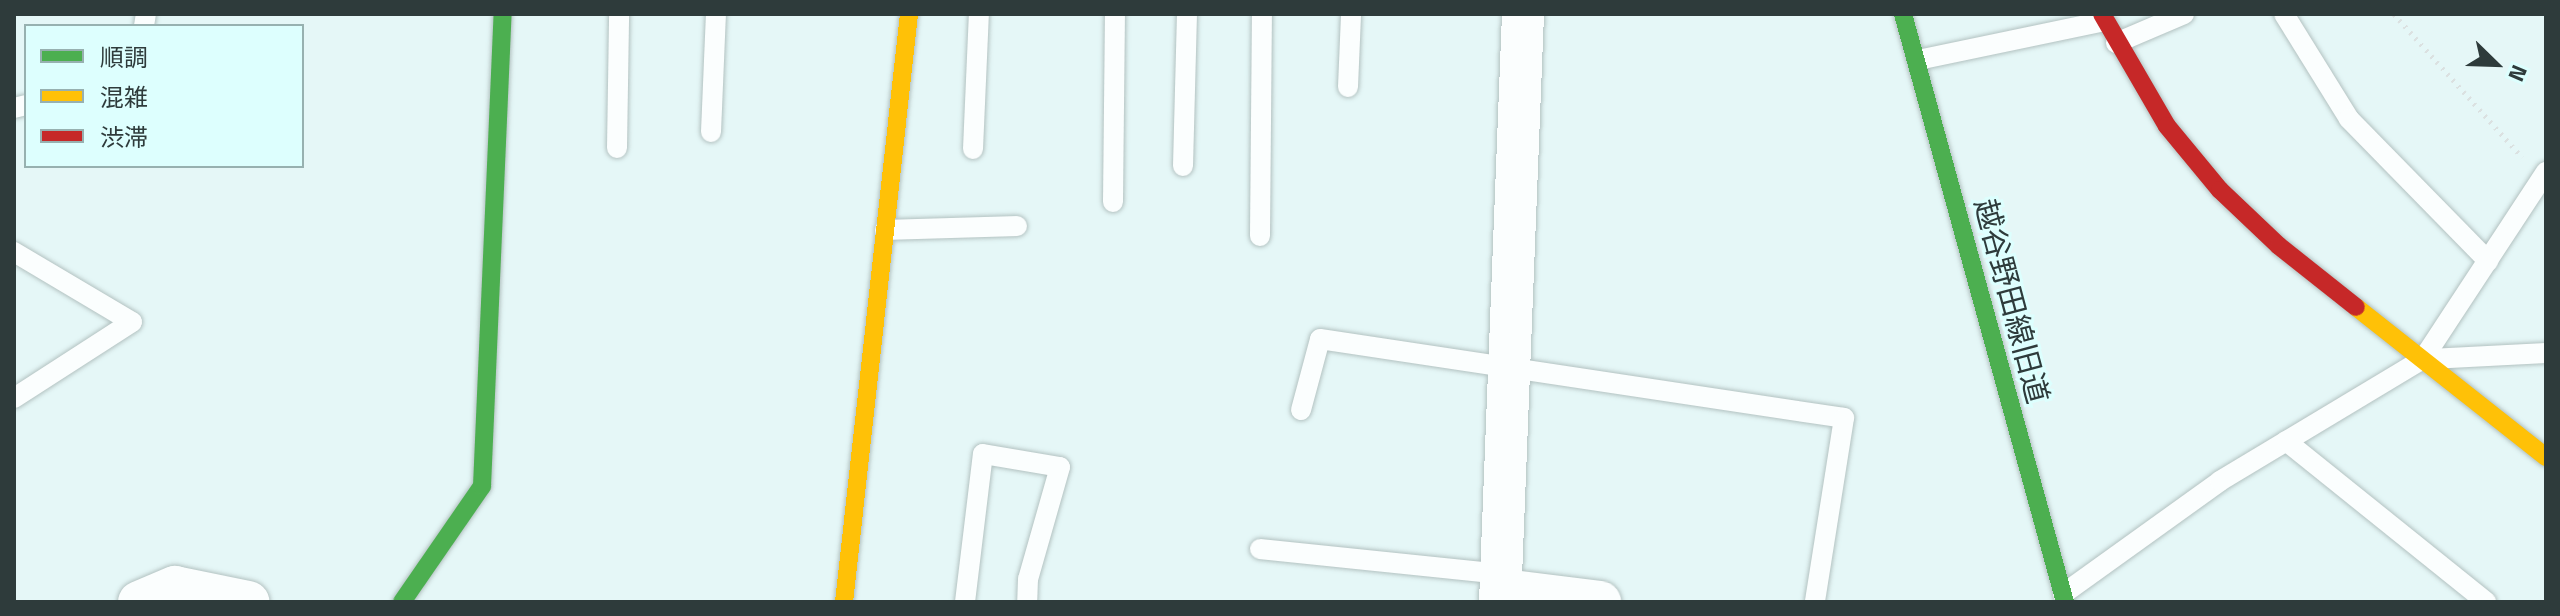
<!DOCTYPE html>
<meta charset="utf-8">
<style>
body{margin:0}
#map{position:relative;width:2560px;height:616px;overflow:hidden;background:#e5f7f7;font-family:"Titillium Web","Noto Sans JP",sans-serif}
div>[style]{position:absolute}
.path>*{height:5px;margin-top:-2.5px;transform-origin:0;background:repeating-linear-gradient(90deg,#dbe1e1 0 2px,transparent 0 8px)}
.roads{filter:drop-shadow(0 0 2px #b3c2c1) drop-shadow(0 0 2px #b3c2c1)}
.lane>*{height:20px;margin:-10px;padding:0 10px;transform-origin:10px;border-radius:10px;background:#fbfefe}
.street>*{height:42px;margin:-21px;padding:0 21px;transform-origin:21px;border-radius:21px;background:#fbfefe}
.fast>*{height:18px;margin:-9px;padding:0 9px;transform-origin:9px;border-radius:9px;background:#4caf50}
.slow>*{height:18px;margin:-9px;padding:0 9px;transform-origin:9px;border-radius:9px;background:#ffc107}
.jam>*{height:18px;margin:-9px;padding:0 9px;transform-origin:9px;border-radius:9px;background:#c62828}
span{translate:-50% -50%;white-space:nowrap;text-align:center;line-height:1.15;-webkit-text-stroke:6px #ddfffe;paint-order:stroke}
.street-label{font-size:30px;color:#2e3b3b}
.frame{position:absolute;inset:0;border:16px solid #2e3b3b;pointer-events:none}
.legend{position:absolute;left:24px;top:24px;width:280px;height:144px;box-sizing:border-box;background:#ddfffe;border:2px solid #97b1b0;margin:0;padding:10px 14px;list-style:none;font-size:24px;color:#2e3b3b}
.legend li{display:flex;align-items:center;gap:16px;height:40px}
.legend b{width:40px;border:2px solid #97b1b0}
.north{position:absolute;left:2456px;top:24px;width:80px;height:80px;-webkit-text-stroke:6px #ddfffe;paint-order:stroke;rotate:113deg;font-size:22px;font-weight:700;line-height:32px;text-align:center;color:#2e3b3b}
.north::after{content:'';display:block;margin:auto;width:28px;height:36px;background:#2e3b3b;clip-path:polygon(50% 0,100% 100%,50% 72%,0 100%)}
</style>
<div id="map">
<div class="path">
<div style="left:2394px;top:14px;width:192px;rotate:48.2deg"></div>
</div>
<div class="roads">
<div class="lane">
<div style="left:2284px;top:14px;width:123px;rotate:58.2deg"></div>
<div style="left:2349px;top:119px;width:199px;rotate:45.6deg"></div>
<div style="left:144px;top:26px;width:12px;rotate:-81deg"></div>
<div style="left:2116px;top:43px;width:74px;rotate:-23.1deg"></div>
<div style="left:1918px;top:60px;width:191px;rotate:-11.8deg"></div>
<div style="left:1348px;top:87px;width:73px;rotate:-87.6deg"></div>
<div style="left:14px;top:108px;width:12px;rotate:-14deg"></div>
<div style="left:711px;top:132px;width:118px;rotate:-87.6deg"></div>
<div style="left:617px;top:148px;width:134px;rotate:-89.1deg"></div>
<div style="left:973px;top:149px;width:135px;rotate:-87.5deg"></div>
<div style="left:1183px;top:166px;width:152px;rotate:-88.5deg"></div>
<div style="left:1113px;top:202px;width:188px;rotate:-89.4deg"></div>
<div style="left:885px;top:230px;width:132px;rotate:-1.7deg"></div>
<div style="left:1260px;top:236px;width:222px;rotate:-89.5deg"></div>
<div style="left:14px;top:252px;width:137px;rotate:30.7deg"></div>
<div style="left:132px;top:322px;width:140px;rotate:147.2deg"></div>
<div style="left:2430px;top:359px;width:116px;rotate:-3deg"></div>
<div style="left:1301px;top:410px;width:73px;rotate:-75deg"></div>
<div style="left:1320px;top:339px;width:530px;rotate:8.57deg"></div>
<div style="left:1844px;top:418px;width:186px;rotate:99deg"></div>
<div style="left:2286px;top:441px;width:257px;rotate:38.8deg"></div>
<div style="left:1260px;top:549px;width:245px;rotate:5.9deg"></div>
<div style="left:2063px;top:594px;width:193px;rotate:-35.7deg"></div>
<div style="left:2220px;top:481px;width:237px;rotate:-31deg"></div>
<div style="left:2423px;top:359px;width:224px;rotate:-56.7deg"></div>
<div style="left:965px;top:602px;width:149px;rotate:-83.1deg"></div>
<div style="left:983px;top:454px;width:78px;rotate:9.6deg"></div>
<div style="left:1060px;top:467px;width:116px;rotate:105.9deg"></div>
<div style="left:1028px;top:579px;width:23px;rotate:92deg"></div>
</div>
<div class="street">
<div style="left:1503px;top:590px;width:98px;rotate:7.1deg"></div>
<div style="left:139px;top:602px;width:39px;rotate:-23deg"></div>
<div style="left:175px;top:587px;width:75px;rotate:11.6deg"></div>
<div style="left:1500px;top:602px;width:588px;rotate:-87.76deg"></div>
</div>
<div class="fast">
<div style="left:1903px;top:14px;width:610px;rotate:74.6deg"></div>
<div style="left:402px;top:602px;width:141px;rotate:-55.4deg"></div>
<div style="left:482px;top:486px;width:472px;rotate:-87.5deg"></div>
</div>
<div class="slow">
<div style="left:2356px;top:307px;width:242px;rotate:38.3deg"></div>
<div style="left:844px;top:602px;width:592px;rotate:-83.69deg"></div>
</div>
<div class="jam">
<div style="left:2102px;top:14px;width:129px;rotate:59.9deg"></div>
<div style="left:2167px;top:126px;width:83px;rotate:50.4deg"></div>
<div style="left:2220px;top:190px;width:81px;rotate:43.5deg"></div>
<div style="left:2279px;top:246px;width:98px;rotate:38.4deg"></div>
</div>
</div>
<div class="street-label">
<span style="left:2012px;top:301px;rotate:75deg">越谷野田線旧道</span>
</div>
<div class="frame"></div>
<ul class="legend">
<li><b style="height:10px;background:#4caf50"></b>順調</li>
<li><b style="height:10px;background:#ffc107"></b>混雑</li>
<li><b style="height:10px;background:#c62828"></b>渋滞</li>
</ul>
<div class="north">N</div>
</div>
